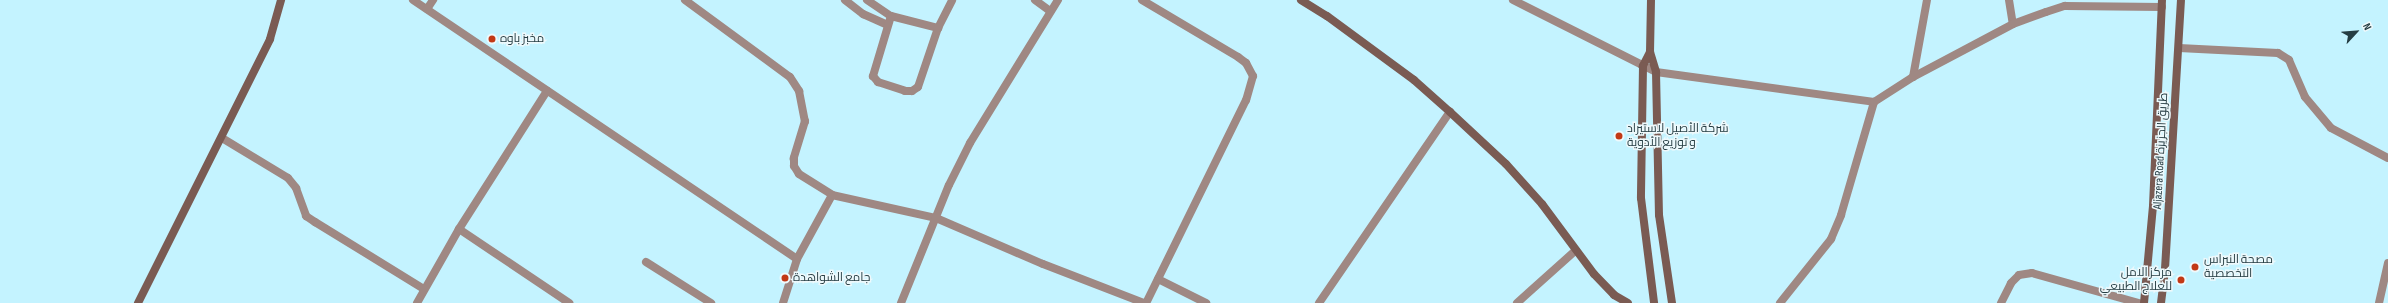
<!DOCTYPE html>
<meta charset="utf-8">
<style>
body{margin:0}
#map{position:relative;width:2388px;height:303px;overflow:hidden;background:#c4f3ff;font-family:"Sofia Sans Condensed",Cairo,sans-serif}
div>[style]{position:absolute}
.street>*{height:8px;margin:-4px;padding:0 4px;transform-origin:4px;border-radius:4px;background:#9f8883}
.secondary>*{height:8px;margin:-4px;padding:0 4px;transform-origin:4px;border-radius:4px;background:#7a5b53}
.dots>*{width:11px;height:11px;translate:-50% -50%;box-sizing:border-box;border:2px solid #eef9fc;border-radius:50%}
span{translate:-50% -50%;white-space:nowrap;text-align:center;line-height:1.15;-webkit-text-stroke:3px #eef9fc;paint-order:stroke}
.poi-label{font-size:12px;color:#253d43}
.left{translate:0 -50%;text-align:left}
.right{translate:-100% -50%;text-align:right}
.street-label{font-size:12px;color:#253d43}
.north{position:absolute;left:2336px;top:12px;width:40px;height:40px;-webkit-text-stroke:3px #eef9fc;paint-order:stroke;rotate:64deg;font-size:11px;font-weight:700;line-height:16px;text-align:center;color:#253d43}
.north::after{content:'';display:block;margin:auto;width:14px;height:18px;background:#253d43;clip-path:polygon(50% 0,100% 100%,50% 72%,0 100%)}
</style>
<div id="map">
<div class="street">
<div style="left:413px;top:0;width:463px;rotate:34deg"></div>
<div style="left:685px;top:0;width:130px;rotate:36.3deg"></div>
<div style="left:790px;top:77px;width:17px;rotate:57deg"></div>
<div style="left:799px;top:91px;width:31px;rotate:79deg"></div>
<div style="left:805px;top:121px;width:39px;rotate:107deg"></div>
<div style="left:794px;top:158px;width:8px;rotate:90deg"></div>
<div style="left:794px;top:166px;width:9px;rotate:58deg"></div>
<div style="left:799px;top:174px;width:39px;rotate:32deg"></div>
<div style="left:832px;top:195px;width:107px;rotate:12.5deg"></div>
<div style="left:936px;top:218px;width:116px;rotate:23.3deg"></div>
<div style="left:1043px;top:264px;width:108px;rotate:21.1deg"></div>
<div style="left:845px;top:0;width:23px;rotate:38deg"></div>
<div style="left:863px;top:14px;width:27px;rotate:24deg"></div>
<div style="left:867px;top:0;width:29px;rotate:34deg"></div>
<div style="left:891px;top:16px;width:49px;rotate:14.3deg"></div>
<div style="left:1035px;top:0;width:19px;rotate:36deg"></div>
<div style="left:1142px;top:0;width:112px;rotate:30.7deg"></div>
<div style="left:1238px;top:57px;width:10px;rotate:37deg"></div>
<div style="left:1246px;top:63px;width:15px;rotate:62deg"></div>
<div style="left:1253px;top:76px;width:25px;rotate:106deg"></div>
<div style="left:1246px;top:100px;width:226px;rotate:116.2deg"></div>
<div style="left:1513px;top:0;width:160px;rotate:26.7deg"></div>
<div style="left:1656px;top:72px;width:220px;rotate:7.8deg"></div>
<div style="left:2009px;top:0;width:24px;rotate:81deg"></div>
<div style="left:427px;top:9px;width:11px;rotate:-56deg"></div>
<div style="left:891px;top:16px;width:63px;rotate:106.7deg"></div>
<div style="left:873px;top:76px;width:8px;rotate:50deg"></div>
<div style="left:878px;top:82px;width:28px;rotate:18deg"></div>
<div style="left:905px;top:91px;width:7px"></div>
<div style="left:912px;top:91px;width:7px;rotate:-34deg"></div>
<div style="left:918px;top:87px;width:62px;rotate:-71.3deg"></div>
<div style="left:938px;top:28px;width:31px;rotate:-63deg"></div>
<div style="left:2179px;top:48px;width:99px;rotate:2.9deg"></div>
<div style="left:2278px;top:53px;width:13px;rotate:32deg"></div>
<div style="left:2289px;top:60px;width:40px;rotate:66.6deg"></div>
<div style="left:2305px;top:97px;width:40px;rotate:50deg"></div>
<div style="left:2331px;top:128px;width:64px;rotate:27.8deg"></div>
<div style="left:1913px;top:77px;width:78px;rotate:-79.7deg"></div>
<div style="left:222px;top:138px;width:77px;rotate:31.2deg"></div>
<div style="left:288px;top:178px;width:13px;rotate:51deg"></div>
<div style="left:296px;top:188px;width:30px;rotate:70deg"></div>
<div style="left:306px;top:216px;width:11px;rotate:34deg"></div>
<div style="left:315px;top:222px;width:128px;rotate:31.6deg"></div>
<div style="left:459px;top:229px;width:133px;rotate:33.9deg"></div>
<div style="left:646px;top:262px;width:77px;rotate:32.2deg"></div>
<div style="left:1158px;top:279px;width:54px;rotate:26.6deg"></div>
<div style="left:417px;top:303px;width:85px;rotate:-60.4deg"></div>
<div style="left:459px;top:229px;width:164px;rotate:-57.5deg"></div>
<div style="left:783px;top:303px;width:46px;rotate:-72.3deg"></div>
<div style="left:797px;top:259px;width:73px;rotate:-61.3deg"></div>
<div style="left:901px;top:303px;width:127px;rotate:-67.9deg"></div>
<div style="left:949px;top:185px;width:47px;rotate:-63.4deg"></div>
<div style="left:970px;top:143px;width:168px;rotate:-58.4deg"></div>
<div style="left:1319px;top:303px;width:232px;rotate:-55.6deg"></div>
<div style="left:1517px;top:303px;width:79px;rotate:-41.9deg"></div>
<div style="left:1780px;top:303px;width:82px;rotate:-51.4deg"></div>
<div style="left:1831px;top:239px;width:26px;rotate:-67deg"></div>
<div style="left:1841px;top:215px;width:118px;rotate:-73.7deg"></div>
<div style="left:1874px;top:102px;width:46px;rotate:-32.7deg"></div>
<div style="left:1913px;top:77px;width:113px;rotate:-27.9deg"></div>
<div style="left:2013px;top:24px;width:35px;rotate:-20deg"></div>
<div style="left:2046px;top:12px;width:20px;rotate:-18deg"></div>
<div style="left:2065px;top:6px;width:97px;rotate:0.6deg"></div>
<div style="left:2001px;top:303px;width:22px;rotate:-63deg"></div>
<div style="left:2011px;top:283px;width:11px;rotate:-45deg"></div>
<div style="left:2019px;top:275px;width:13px;rotate:-9deg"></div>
<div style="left:2032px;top:273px;width:111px;rotate:15.7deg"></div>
<div style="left:2379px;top:303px;width:41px;rotate:-77.3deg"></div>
</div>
<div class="secondary">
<div style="left:1301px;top:0;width:31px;rotate:32deg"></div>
<div style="left:1327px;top:16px;width:108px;rotate:36.3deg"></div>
<div style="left:1414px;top:80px;width:48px;rotate:41.6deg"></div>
<div style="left:1450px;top:112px;width:76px;rotate:42.9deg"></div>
<div style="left:1506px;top:164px;width:54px;rotate:48deg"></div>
<div style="left:1542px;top:204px;width:87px;rotate:53.4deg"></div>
<div style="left:1594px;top:274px;width:29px;rotate:46deg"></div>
<div style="left:1614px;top:295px;width:16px;rotate:30deg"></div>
<div style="left:1651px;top:0;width:52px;rotate:91.1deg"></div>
<div style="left:1650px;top:52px;width:21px;rotate:73deg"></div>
<div style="left:1656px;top:72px;width:143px;rotate:88.8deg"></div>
<div style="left:1659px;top:215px;width:89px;rotate:81.6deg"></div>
<div style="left:1650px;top:52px;width:16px;rotate:117deg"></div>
<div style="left:1643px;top:66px;width:132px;rotate:90.9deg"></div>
<div style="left:1641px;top:198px;width:106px;rotate:82.9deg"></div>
<div style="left:138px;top:303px;width:295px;rotate:-63.4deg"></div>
<div style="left:270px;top:39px;width:41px;rotate:-74.2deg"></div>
<div style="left:2144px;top:303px;width:97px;rotate:-84.7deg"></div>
<div style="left:2153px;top:206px;width:206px;rotate:-87.5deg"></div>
<div style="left:2161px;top:303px;width:34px;rotate:-83deg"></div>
<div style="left:2165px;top:269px;width:269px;rotate:-86.6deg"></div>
</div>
<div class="dots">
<div style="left:492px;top:39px;background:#c23815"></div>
<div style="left:1619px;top:136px;background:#c23815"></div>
<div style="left:2195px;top:267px;background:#c23815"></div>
<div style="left:785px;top:278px;background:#c23815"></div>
<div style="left:2181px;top:280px;background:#c23815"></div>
</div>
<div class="poi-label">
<span class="left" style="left:500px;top:39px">مخبز باوه</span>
<span class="left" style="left:1627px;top:136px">شركة الأصيل لاستيراد<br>و توزيع الأدوية</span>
<span class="left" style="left:2204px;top:267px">مصحة النبراس<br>التخصصية</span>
<span class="right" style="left:2172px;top:280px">مركز الامل<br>للعلاج الطبيعي</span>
<span class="left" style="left:793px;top:278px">جامع الشواهدة</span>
</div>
<div class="street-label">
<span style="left:2161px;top:151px;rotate:-87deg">Aljazera Road طريق الجزيزة</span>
</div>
<div class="north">N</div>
</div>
